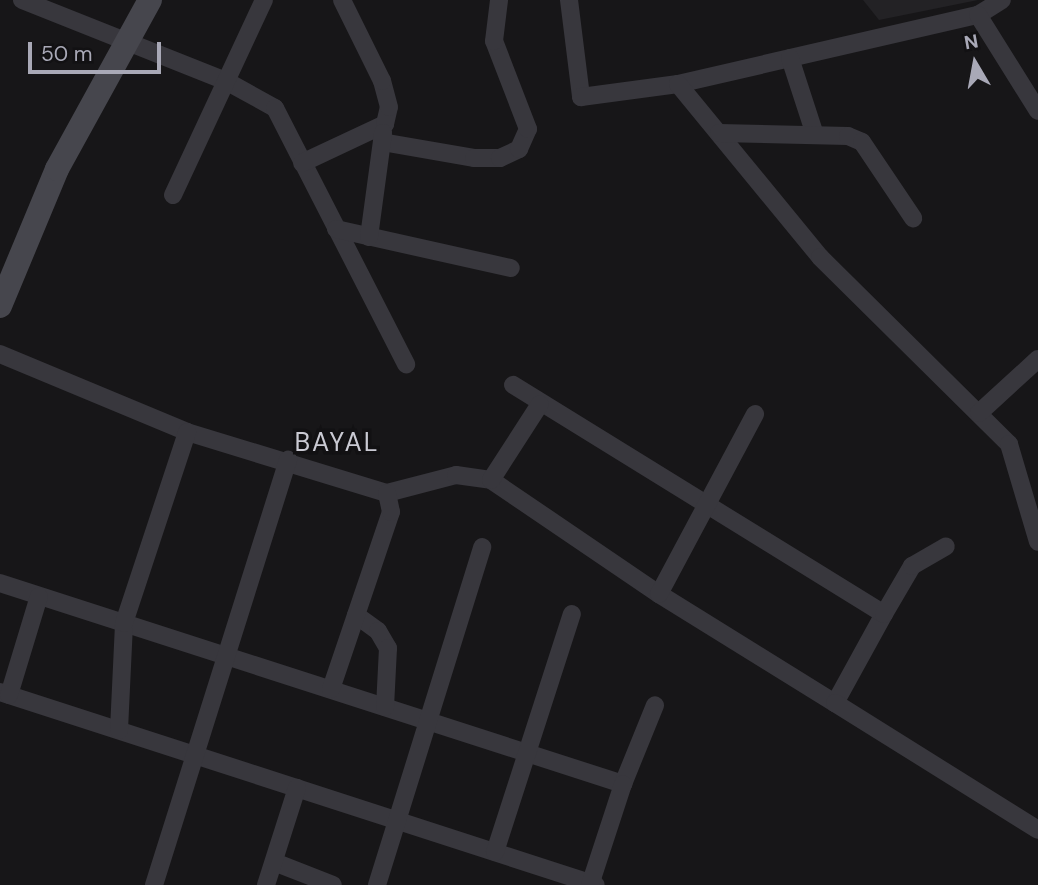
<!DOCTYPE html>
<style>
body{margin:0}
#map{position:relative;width:1038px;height:885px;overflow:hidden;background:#171618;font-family:"DM Sans",sans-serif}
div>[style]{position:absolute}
.built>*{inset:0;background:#232225}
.street>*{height:18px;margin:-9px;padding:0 9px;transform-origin:9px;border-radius:9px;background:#38373d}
.secondary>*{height:24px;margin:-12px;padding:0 12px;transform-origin:12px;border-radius:12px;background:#46464d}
span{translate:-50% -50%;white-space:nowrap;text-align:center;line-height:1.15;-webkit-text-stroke:7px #121113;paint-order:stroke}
.neighbourhood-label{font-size:26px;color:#cacad3;letter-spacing:2px}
.north{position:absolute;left:940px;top:28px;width:70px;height:70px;-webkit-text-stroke:5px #121113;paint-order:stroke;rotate:350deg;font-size:19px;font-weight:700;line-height:28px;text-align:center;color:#a9a9b7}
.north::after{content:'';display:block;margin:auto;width:24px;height:32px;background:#a9a9b7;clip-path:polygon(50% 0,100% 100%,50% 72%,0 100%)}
.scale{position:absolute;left:28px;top:42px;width:133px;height:32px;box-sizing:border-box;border:4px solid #a9a9b7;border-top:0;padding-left:9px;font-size:21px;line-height:24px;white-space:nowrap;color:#a9a9b7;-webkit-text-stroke:5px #121113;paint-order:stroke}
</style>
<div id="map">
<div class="built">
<div style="clip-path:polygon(863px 0,978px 0,879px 20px)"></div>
</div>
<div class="street">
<div style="left:22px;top:0;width:219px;rotate:21.7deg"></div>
<div style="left:226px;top:81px;width:56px;rotate:28.9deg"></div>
<div style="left:275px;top:108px;width:288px;rotate:62.9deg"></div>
<div style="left:569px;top:0;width:98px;rotate:82.9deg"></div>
<div style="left:581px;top:97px;width:98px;rotate:-7.6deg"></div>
<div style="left:678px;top:84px;width:308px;rotate:-13deg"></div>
<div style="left:978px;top:15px;width:28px;rotate:-32deg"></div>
<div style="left:978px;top:15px;width:113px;rotate:58deg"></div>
<div style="left:790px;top:58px;width:81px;rotate:72deg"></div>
<div style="left:678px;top:84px;width:224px;rotate:50.6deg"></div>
<div style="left:820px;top:257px;width:266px;rotate:44.7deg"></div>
<div style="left:1009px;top:444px;width:102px;rotate:73.5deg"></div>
<div style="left:719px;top:133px;width:129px;rotate:1.3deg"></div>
<div style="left:848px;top:136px;width:15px;rotate:23deg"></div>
<div style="left:862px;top:142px;width:92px;rotate:56.1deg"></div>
<div style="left:382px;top:142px;width:93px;rotate:9.9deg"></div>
<div style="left:474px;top:158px;width:26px"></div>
<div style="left:500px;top:158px;width:21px;rotate:-25deg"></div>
<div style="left:519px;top:149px;width:22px;rotate:-66deg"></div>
<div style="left:528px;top:129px;width:94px;rotate:-111.1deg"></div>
<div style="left:494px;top:41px;width:41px;rotate:-83deg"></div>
<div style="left:302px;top:163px;width:92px;rotate:-25.2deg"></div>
<div style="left:385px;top:124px;width:17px;rotate:-77deg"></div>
<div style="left:389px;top:107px;width:27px;rotate:-105deg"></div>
<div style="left:382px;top:81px;width:90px;rotate:-116.3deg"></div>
<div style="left:173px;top:195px;width:215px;rotate:-65deg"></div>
<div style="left:336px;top:229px;width:179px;rotate:12.6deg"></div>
<div style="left:369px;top:237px;width:105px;rotate:-82.3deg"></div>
<div style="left:0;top:354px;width:203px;rotate:22.6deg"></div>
<div style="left:187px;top:432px;width:209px;rotate:17deg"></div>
<div style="left:387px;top:493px;width:71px;rotate:-14.6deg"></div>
<div style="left:456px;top:475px;width:35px;rotate:8deg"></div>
<div style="left:491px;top:480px;width:203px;rotate:34.2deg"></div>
<div style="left:659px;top:594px;width:207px;rotate:31.8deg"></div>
<div style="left:835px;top:703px;width:102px;rotate:-61.2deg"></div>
<div style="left:884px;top:614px;width:436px;rotate:-148.3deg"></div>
<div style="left:979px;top:413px;width:80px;rotate:-42.5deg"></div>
<div style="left:491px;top:480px;width:90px;rotate:-57.2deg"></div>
<div style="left:0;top:583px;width:655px;rotate:17.88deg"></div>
<div style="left:623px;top:784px;width:85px;rotate:-67.9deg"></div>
<div style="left:659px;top:594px;width:204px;rotate:-61.9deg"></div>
<div style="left:884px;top:614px;width:56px;rotate:-59.7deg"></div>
<div style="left:912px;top:566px;width:39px;rotate:-30deg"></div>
<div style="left:356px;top:615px;width:27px;rotate:36deg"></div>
<div style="left:378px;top:631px;width:20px;rotate:60deg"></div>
<div style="left:388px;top:648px;width:59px;rotate:92.9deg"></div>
<div style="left:331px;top:689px;width:187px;rotate:-71.3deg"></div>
<div style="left:391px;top:512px;width:19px;rotate:-102deg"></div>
<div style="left:0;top:692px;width:626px;rotate:17.94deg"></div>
<div style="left:9px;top:695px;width:103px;rotate:-73.1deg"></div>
<div style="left:835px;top:703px;width:239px;rotate:32deg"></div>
<div style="left:119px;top:730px;width:107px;rotate:-87.3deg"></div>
<div style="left:124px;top:623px;width:201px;rotate:-71.7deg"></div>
<div style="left:495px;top:852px;width:250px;rotate:-72.1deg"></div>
<div style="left:274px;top:862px;width:63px;rotate:21.3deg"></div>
<div style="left:154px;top:885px;width:446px;rotate:-72.5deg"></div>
<div style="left:266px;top:885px;width:102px;rotate:-72.3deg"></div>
<div style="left:377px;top:885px;width:354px;rotate:-72.7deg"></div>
<div style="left:590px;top:885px;width:106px;rotate:-71.9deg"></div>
</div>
<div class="secondary">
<div style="left:0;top:306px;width:148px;rotate:-67.4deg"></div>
<div style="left:57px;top:169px;width:193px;rotate:-61.2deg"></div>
</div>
<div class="neighbourhood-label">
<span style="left:337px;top:443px">BAYAL</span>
</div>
<div class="north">N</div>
<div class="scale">50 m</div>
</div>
